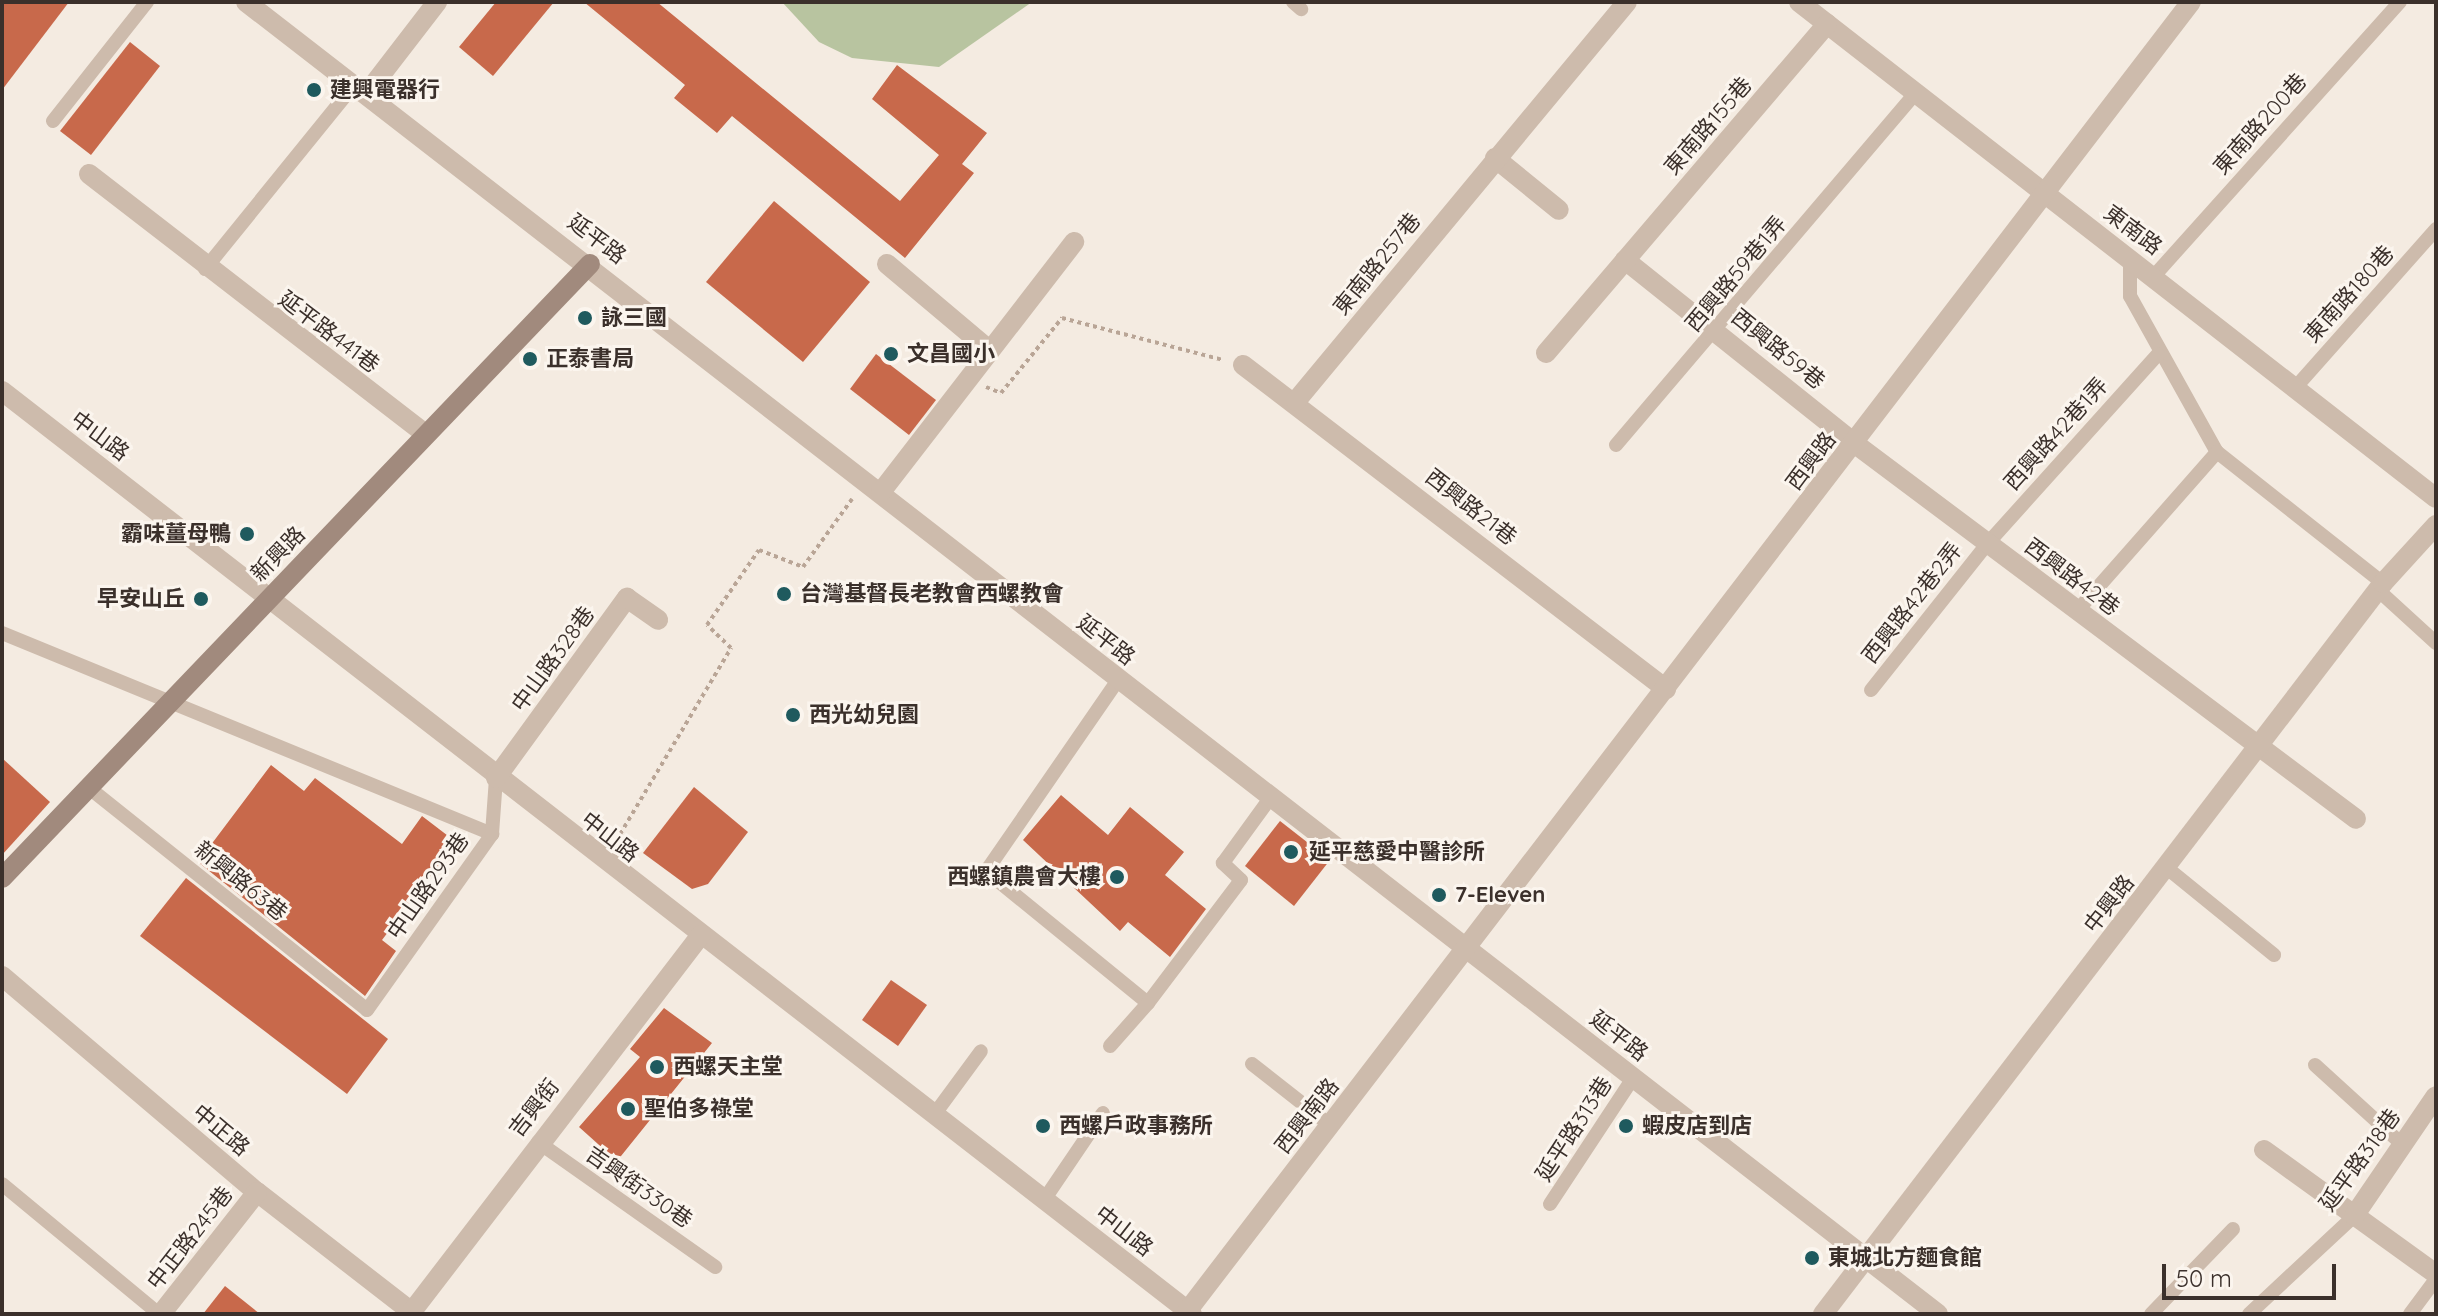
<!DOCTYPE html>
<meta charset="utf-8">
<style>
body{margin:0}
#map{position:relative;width:2438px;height:1316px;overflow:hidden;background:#f4ebe1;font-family:Quicksand,"Noto Sans TC",sans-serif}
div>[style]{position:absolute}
.green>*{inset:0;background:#b8c4a0}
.building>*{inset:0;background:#c8694b}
.path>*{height:4px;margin-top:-2px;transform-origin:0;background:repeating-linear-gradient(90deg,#b9a596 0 4px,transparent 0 8px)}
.lane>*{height:14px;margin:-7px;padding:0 7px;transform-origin:7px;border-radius:7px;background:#cdbbac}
.street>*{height:20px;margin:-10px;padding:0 10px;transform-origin:10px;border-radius:10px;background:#cdbbac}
.secondary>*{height:20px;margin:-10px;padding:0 10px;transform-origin:10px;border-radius:10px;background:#a18a7d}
.dots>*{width:22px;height:22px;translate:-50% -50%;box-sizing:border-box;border:4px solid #fbf5ee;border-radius:50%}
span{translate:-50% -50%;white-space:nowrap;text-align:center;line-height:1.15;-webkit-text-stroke:6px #fbf5ee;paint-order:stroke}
.poi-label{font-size:22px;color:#3b302b;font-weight:700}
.left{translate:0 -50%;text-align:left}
.right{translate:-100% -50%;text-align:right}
.street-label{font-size:22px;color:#3b302b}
.frame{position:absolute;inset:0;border:4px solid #3b302b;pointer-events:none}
.scale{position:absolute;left:2162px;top:1264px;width:174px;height:36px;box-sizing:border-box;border:4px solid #3b302b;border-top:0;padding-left:10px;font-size:24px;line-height:28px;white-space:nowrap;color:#3b302b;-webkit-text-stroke:6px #fbf5ee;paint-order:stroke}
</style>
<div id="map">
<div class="green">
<div style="clip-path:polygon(782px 2px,1032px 2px,939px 67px,852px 58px,819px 42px)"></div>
</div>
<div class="building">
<div style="clip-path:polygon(2px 2px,69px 2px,2px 90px)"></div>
<div style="clip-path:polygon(496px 2px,554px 2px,493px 76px,459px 47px)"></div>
<div style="clip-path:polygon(584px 2px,657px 2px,900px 201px,939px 155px,872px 99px,897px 65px,987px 133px,962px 164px,974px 173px,905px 258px,732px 116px,717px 133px,674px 98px,685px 85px)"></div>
<div style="clip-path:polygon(130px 42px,160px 66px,91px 155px,60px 131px)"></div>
<div style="clip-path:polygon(774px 201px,870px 282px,803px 362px,706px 282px)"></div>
<div style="clip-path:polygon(876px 354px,936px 400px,909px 435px,850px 389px)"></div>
<div style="clip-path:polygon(2px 758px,50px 802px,2px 855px)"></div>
<div style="clip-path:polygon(271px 765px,304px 791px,315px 778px,402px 844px,422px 816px,456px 842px,382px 940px,396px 951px,365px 996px,198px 862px)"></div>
<div style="clip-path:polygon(694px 787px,748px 832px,708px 884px,692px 889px,643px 853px)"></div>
<div style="clip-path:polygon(1061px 795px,1108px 835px,1130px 807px,1184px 852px,1165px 875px,1206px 909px,1170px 957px,1128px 922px,1120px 931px,1023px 840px)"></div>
<div style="clip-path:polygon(1280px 821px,1330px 860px,1294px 906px,1245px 866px)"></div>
<div style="clip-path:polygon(186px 878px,388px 1039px,347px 1094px,140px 936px)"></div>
<div style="clip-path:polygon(891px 980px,927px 1005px,898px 1046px,862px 1020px)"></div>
<div style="clip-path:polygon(664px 1008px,712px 1043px,617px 1161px,579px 1127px,640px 1057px,630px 1049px)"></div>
<div style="clip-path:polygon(225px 1286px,260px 1314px,203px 1314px)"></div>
</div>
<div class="path">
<div style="left:986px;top:387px;width:16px;rotate:22deg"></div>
<div style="left:1001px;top:393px;width:97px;rotate:-50.9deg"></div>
<div style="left:1062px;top:318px;width:166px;rotate:14.6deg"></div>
<div style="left:616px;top:841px;width:225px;rotate:-59.2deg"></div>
<div style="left:731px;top:648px;width:33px;rotate:-136deg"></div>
<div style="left:707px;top:625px;width:91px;rotate:-55.3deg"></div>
<div style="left:759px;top:550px;width:47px;rotate:21.1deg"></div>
<div style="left:803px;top:567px;width:84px;rotate:-54.2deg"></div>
</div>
<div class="lane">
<div style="left:1293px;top:2px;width:11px;rotate:41deg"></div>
<div style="left:53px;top:121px;width:152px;rotate:-51.7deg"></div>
<div style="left:2130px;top:258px;width:38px;rotate:90deg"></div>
<div style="left:2130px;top:296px;width:179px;rotate:60.9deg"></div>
<div style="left:2217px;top:452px;width:211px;rotate:38.3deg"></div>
<div style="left:205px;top:269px;width:237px;rotate:-51deg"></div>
<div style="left:2154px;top:276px;width:368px;rotate:-48.1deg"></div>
<div style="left:2295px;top:388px;width:213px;rotate:-48.4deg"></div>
<div style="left:1616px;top:445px;width:465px;rotate:-49.6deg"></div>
<div style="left:2378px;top:590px;width:79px;rotate:42.4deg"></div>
<div style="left:2077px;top:611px;width:212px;rotate:-48.6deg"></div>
<div style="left:2px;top:633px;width:530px;rotate:22.3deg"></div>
<div style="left:1118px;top:680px;width:232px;rotate:124.6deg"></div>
<div style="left:986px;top:871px;width:209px;rotate:39.2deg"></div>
<div style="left:1148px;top:1003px;width:154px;rotate:-52.9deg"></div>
<div style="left:1241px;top:880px;width:25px;rotate:-137deg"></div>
<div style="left:1223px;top:863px;width:82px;rotate:-54deg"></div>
<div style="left:1871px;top:690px;width:188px;rotate:-51.5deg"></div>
<div style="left:1988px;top:543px;width:254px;rotate:-48deg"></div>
<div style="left:88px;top:787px;width:357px;rotate:38.6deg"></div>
<div style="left:367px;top:1010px;width:216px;rotate:-54.6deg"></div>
<div style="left:492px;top:834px;width:56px;rotate:-85.9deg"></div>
<div style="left:2167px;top:868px;width:138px;rotate:39.1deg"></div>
<div style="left:1110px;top:1046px;width:57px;rotate:-48.5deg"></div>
<div style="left:1252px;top:1064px;width:100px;rotate:38.1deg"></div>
<div style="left:2315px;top:1065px;width:119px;rotate:42.3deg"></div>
<div style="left:934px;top:1115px;width:79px;rotate:-53.7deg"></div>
<div style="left:538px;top:1142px;width:217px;rotate:35.2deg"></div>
<div style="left:2px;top:1184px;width:204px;rotate:39.6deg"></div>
<div style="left:1044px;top:1200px;width:105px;rotate:-55.9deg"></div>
<div style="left:1550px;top:1204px;width:151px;rotate:-56.6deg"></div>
<div style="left:2151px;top:1314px;width:118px;rotate:-46deg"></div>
<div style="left:2249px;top:1314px;width:144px;rotate:-43deg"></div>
<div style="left:2410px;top:1314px;width:44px;rotate:-53.4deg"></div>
</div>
<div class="street">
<div style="left:246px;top:2px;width:2141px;rotate:37.79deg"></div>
<div style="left:1799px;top:2px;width:807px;rotate:37.91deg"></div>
<div style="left:367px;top:93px;width:115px;rotate:-52.4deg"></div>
<div style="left:1495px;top:158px;width:82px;rotate:39.1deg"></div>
<div style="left:89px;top:174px;width:425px;rotate:37.7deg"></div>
<div style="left:1625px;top:260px;width:293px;rotate:38.6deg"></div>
<div style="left:1854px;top:443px;width:627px;rotate:36.83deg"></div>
<div style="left:887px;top:264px;width:133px;rotate:40.1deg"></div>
<div style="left:1546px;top:353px;width:433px;rotate:-49.5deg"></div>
<div style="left:1243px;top:365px;width:533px;rotate:37.45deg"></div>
<div style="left:2px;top:391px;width:1506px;rotate:37.8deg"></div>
<div style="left:1296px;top:401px;width:518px;rotate:-50.32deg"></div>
<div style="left:881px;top:492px;width:316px;rotate:-52.3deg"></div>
<div style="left:496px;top:778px;width:223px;rotate:-54deg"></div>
<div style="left:627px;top:598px;width:38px;rotate:35deg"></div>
<div style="left:2px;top:976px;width:334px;rotate:40.3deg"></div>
<div style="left:257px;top:1192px;width:199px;rotate:37.8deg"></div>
<div style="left:2264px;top:1150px;width:212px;rotate:35.8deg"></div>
<div style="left:2354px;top:1216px;width:145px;rotate:-55.7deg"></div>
<div style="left:161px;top:1314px;width:155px;rotate:-51.8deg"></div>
<div style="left:410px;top:1314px;width:478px;rotate:-52.5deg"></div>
<div style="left:1185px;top:1314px;width:1653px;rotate:-52.52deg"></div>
<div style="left:1823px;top:1314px;width:921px;rotate:-52.55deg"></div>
<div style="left:2383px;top:583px;width:79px;rotate:-47.6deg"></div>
</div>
<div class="secondary">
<div style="left:2px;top:878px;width:850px;rotate:-46.24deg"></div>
</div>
<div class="dots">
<div style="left:314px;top:90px;background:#1f5a5e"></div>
<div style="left:585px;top:318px;background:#1f5a5e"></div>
<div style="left:891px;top:354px;background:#1f5a5e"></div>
<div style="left:530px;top:359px;background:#1f5a5e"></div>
<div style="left:247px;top:534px;background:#1f5a5e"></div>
<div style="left:784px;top:594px;background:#1f5a5e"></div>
<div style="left:201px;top:599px;background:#1f5a5e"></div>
<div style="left:793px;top:715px;background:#1f5a5e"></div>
<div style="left:1291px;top:852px;background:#1f5a5e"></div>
<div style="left:1117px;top:877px;background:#1f5a5e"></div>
<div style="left:1439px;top:895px;background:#1f5a5e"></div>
<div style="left:657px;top:1067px;background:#1f5a5e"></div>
<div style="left:628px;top:1109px;background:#1f5a5e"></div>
<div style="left:1043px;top:1126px;background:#1f5a5e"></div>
<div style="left:1626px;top:1126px;background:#1f5a5e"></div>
<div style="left:1812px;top:1258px;background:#1f5a5e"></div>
</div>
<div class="poi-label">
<span class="left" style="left:330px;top:90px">建興電器行</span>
<span class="left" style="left:601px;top:318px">詠三國</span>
<span class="left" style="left:907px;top:354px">文昌國小</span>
<span class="left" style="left:546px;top:359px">正泰書局</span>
<span class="right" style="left:231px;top:534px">霸味薑母鴨</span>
<span class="left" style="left:800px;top:594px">台灣基督長老教會西螺教會</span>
<span class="right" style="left:185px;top:599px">早安山丘</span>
<span class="left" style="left:809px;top:715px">西光幼兒園</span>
<span class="left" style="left:1309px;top:852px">延平慈愛中醫診所</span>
<span class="right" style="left:1101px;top:877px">西螺鎮農會大樓</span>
<span class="left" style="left:1455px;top:895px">7-Eleven</span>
<span class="left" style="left:673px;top:1067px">西螺天主堂</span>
<span class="left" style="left:644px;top:1109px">聖伯多祿堂</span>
<span class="left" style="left:1059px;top:1126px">西螺戶政事務所</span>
<span class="left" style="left:1642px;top:1126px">蝦皮店到店</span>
<span class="left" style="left:1828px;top:1258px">東城北方麵食館</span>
</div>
<div class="street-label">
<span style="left:2260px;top:124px;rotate:-48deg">東南路200巷</span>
<span style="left:1708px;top:126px;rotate:-49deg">東南路155巷</span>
<span style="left:2133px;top:230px;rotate:37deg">東南路</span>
<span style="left:597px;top:239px;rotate:37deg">延平路</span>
<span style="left:1377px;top:264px;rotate:-51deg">東南路257巷</span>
<span style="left:1736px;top:274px;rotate:-50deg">西興路59巷1弄</span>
<span style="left:2349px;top:294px;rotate:-48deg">東南路180巷</span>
<span style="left:329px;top:332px;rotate:37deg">延平路441巷</span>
<span style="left:1778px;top:349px;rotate:39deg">西興路59巷</span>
<span style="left:2056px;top:434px;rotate:-48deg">西興路42巷1弄</span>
<span style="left:100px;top:436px;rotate:37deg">中山路</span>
<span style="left:1811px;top:461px;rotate:-53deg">西興路</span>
<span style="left:1471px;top:507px;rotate:38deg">西興路21巷</span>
<span style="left:278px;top:554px;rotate:-46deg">新興路</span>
<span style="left:2072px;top:577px;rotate:37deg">西興路42巷</span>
<span style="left:1912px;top:603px;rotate:-52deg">西興路42巷2弄</span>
<span style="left:1106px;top:640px;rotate:38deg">延平路</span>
<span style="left:553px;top:659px;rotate:-54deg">中山路328巷</span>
<span style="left:610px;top:837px;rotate:38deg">中山路</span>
<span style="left:241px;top:881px;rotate:39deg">新興路63巷</span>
<span style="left:428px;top:886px;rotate:-55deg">中山路293巷</span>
<span style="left:2109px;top:904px;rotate:-52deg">中興路</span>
<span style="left:1619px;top:1036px;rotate:38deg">延平路</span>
<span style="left:534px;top:1108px;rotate:-52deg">吉興街</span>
<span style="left:1307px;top:1116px;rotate:-52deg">西興南路</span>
<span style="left:1574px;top:1129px;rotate:-57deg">延平路313巷</span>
<span style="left:221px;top:1130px;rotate:40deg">中正路</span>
<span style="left:2360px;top:1160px;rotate:-54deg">延平路318巷</span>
<span style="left:639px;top:1187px;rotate:35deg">吉興街330巷</span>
<span style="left:1124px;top:1231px;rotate:38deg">中山路</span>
<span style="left:190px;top:1238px;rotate:-52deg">中正路245巷</span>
</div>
<div class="frame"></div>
<div class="scale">50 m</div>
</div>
